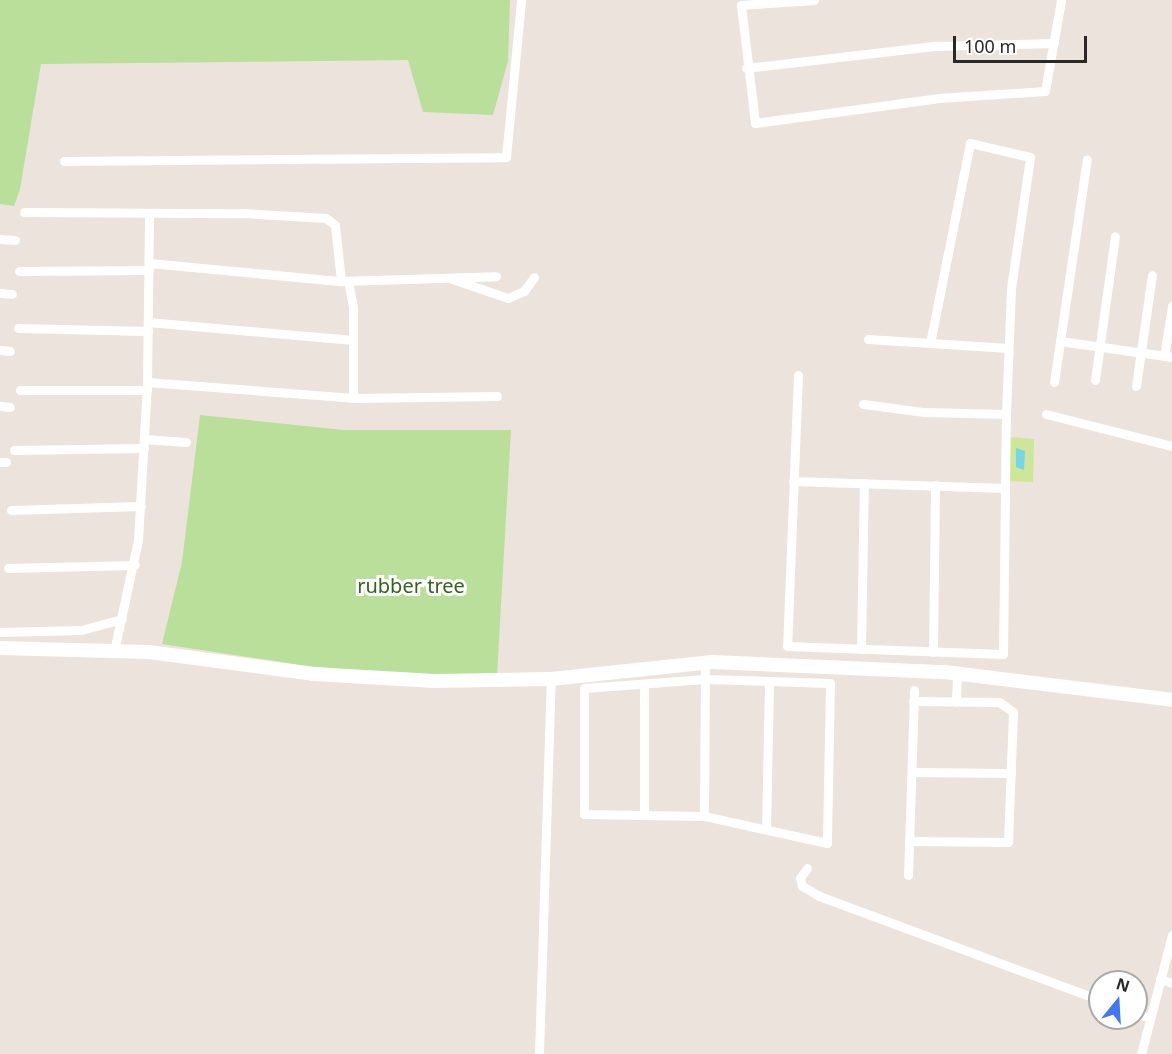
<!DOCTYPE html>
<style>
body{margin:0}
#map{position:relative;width:1172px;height:1054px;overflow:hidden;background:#ebe3dc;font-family:"Noto Sans",sans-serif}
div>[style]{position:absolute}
.green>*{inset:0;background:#b9df9b}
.pitch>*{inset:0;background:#cde697}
.water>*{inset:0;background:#73d6e9}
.street>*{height:9px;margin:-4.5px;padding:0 4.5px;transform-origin:4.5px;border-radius:4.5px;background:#fff}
.secondary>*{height:14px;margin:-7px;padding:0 7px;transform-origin:7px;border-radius:7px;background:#fff}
span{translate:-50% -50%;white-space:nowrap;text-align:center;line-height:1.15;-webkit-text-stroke:6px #fff;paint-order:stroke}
.park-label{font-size:20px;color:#33631d}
.north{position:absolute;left:1088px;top:970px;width:60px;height:60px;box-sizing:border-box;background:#fff;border:2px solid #a9a9a9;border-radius:50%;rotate:18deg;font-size:16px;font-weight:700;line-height:24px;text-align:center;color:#292929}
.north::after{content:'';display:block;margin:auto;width:21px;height:27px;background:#4376f1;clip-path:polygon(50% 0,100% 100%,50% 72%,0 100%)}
.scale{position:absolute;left:953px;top:36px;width:134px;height:27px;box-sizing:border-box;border:3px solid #292929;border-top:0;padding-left:8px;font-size:18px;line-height:21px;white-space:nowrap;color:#292929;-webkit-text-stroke:4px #fff;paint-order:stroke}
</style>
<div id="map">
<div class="green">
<div style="clip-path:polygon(0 0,510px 0,508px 61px,493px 115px,423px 112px,408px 60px,41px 64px,20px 189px,14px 206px,0 204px)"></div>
<div style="clip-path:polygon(200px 415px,344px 430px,511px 430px,497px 675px,403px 675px,308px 666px,162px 644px,182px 562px)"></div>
</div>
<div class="pitch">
<div style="clip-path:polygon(1009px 437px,1034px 439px,1033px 482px,1008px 481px)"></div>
</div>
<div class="water">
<div style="clip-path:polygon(1016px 448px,1025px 451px,1024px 470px,1016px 467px)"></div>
</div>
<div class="street">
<div style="left:814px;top:0;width:73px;rotate:176.1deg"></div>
<div style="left:741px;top:5px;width:119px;rotate:83.2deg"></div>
<div style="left:755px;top:123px;width:186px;rotate:-7.7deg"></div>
<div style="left:939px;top:98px;width:106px;rotate:-3.8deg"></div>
<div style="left:1045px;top:91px;width:92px;rotate:-80deg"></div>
<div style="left:746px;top:68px;width:189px;rotate:-6.7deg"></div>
<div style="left:934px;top:46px;width:120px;rotate:-1.4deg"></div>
<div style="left:64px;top:161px;width:442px;rotate:-0.5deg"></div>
<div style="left:506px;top:157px;width:158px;rotate:-84.5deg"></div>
<div style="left:24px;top:212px;width:218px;rotate:0.3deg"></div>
<div style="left:242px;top:213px;width:84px;rotate:3.4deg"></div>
<div style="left:326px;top:218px;width:11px;rotate:38deg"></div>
<div style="left:335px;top:225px;width:56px;rotate:83.9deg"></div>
<div style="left:0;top:239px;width:15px;rotate:4deg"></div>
<div style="left:149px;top:263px;width:193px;rotate:5.4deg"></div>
<div style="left:341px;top:281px;width:155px;rotate:-1.8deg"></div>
<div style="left:19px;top:271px;width:130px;rotate:-0.4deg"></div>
<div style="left:452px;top:279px;width:59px;rotate:18.7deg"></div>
<div style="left:508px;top:298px;width:17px;rotate:-24deg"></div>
<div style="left:524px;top:291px;width:17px;rotate:-54deg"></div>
<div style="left:348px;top:281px;width:26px;rotate:79deg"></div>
<div style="left:353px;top:307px;width:91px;rotate:90deg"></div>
<div style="left:0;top:293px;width:12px;rotate:5deg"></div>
<div style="left:148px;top:322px;width:206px;rotate:5deg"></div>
<div style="left:18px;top:328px;width:130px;rotate:1.3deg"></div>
<div style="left:868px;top:339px;width:140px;rotate:3.7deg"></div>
<div style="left:1060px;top:341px;width:113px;rotate:8.1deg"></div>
<div style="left:0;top:350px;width:10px;rotate:6deg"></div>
<div style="left:1164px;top:356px;width:51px;rotate:-80.9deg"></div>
<div style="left:798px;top:375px;width:271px;rotate:92.3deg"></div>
<div style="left:787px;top:646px;width:216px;rotate:2.1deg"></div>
<div style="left:1003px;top:654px;width:240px;rotate:-89.3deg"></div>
<div style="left:1095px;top:380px;width:145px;rotate:-82.1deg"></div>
<div style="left:147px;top:382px;width:207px;rotate:4.4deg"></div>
<div style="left:353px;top:398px;width:144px;rotate:-0.8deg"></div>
<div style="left:1054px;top:382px;width:225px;rotate:-81.6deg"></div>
<div style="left:1136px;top:386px;width:112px;rotate:-81.8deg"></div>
<div style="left:20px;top:390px;width:127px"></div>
<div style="left:863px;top:404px;width:62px;rotate:7.5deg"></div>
<div style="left:924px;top:412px;width:82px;rotate:1.4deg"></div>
<div style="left:1006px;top:414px;width:126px;rotate:-87.7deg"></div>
<div style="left:1011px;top:288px;width:132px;rotate:-81.7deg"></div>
<div style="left:1030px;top:157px;width:62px;rotate:-166.9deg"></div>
<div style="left:970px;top:143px;width:204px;rotate:101.3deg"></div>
<div style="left:0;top:406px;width:10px;rotate:6deg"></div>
<div style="left:1046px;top:414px;width:130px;rotate:14.3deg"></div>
<div style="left:144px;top:439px;width:42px;rotate:4.1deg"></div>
<div style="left:14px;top:450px;width:130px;rotate:-0.9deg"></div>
<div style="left:0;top:462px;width:6px"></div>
<div style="left:793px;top:481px;width:212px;rotate:1.9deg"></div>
<div style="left:11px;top:510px;width:130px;rotate:-1.8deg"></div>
<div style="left:8px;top:568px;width:127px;rotate:-1.4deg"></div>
<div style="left:0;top:632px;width:81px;rotate:-1.4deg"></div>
<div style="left:81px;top:630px;width:42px;rotate:-15deg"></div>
<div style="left:861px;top:649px;width:166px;rotate:-89deg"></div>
<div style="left:114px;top:651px;width:114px;rotate:-77.8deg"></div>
<div style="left:138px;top:540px;width:158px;rotate:-86.7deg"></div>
<div style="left:147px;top:382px;width:168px;rotate:-89.3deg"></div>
<div style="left:933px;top:652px;width:167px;rotate:-89.3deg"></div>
<div style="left:705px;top:679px;width:125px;rotate:1.8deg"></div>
<div style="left:830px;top:683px;width:160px;rotate:91.1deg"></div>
<div style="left:827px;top:843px;width:126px;rotate:-167.6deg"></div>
<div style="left:704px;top:816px;width:120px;rotate:-179deg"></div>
<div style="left:584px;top:814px;width:126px;rotate:-90deg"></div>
<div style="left:584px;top:688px;width:121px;rotate:-4.3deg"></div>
<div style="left:956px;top:702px;width:29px;rotate:-88deg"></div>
<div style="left:912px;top:772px;width:99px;rotate:0.6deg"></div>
<div style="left:644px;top:815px;width:131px;rotate:-90deg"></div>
<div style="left:704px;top:816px;width:153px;rotate:-89.6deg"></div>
<div style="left:766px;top:829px;width:148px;rotate:-88.8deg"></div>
<div style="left:909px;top:841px;width:99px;rotate:0.6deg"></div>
<div style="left:1008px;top:842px;width:130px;rotate:-87.8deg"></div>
<div style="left:1013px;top:712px;width:17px;rotate:-144deg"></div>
<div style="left:999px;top:702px;width:86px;rotate:-179.3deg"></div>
<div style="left:807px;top:868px;width:12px;rotate:125deg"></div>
<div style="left:800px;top:878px;width:8px;rotate:76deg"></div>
<div style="left:802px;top:886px;width:20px;rotate:30deg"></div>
<div style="left:819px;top:896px;width:300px;rotate:20.3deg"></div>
<div style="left:908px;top:875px;width:185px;rotate:-88.1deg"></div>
<div style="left:1160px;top:979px;width:13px;rotate:18deg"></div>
<div style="left:1136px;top:1013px;width:15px;rotate:20deg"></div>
<div style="left:539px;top:1054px;width:375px;rotate:-88.2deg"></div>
<div style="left:1141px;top:1054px;width:123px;rotate:-75.4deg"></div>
</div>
<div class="secondary">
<div style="left:0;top:648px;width:149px;rotate:1.5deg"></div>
<div style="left:149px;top:652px;width:165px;rotate:7.6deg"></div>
<div style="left:313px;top:674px;width:122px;rotate:3.3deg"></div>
<div style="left:435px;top:681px;width:116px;rotate:-1deg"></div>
<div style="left:551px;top:679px;width:162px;rotate:-6deg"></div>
<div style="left:712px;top:662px;width:233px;rotate:2.5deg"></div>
<div style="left:945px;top:672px;width:229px;rotate:7deg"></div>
</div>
<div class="park-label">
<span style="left:411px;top:585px">rubber tree</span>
</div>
<div class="north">N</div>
<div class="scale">100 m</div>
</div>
